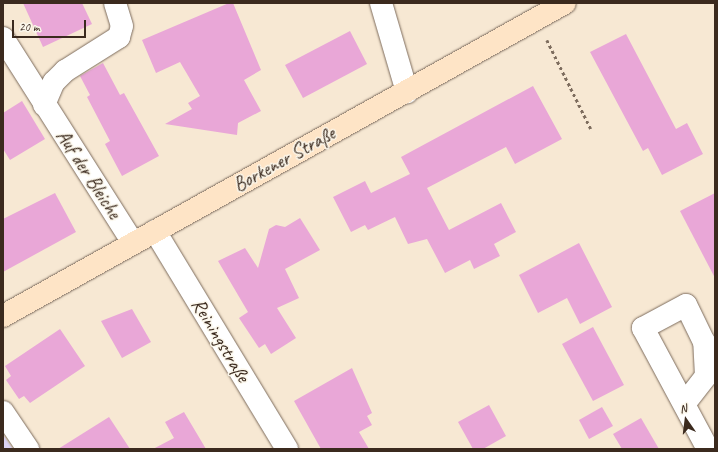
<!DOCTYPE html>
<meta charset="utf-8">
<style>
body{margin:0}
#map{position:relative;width:718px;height:452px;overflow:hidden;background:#f7e8d3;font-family:Caveat,sans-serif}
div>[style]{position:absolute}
.built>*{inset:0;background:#ded5f5}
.building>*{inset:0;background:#e9a7d7}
.path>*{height:2.5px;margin-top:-1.25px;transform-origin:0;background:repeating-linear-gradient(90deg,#7d6c5d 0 3px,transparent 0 6px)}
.roads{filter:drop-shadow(0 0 1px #7d6c5d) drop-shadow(0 0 1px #7d6c5d)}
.street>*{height:22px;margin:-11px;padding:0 11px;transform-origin:11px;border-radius:11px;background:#fff}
.secondary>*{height:22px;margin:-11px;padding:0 11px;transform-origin:11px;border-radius:11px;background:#fee4c6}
span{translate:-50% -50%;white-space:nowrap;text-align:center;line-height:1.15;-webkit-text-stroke:3px #fbf7ec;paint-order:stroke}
.street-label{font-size:20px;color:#3b2a1e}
.frame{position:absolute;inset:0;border:4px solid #3b2a1e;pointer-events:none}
.north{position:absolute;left:666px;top:400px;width:40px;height:40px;-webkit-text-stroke:3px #fbf7ec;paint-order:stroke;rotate:346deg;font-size:11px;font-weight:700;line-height:16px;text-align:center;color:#3b2a1e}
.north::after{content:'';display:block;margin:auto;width:14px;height:18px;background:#3b2a1e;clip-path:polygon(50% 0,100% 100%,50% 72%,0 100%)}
.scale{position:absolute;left:12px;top:20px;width:74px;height:18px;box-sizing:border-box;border:2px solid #3b2a1e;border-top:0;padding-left:5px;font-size:12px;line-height:14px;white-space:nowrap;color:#3b2a1e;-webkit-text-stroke:3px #fbf7ec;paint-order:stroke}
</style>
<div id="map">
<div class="built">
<div style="clip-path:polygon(3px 435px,13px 449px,3px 449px)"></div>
</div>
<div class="building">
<div style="clip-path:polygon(23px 3px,82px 3px,92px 24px,43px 47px)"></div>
<div style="clip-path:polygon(229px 3px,233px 3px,261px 70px,244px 80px,261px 111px,238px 123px,237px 135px,165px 124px,192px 109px,188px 103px,200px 96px,180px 62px,156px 73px,142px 40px)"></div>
<div style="clip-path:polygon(350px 31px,367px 64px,303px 98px,285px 65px)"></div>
<div style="clip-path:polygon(626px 34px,676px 129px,687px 123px,703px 154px,662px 175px,648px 148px,643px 151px,590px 52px)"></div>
<div style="clip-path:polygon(103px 63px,120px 95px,124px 93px,159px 156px,122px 176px,105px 144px,110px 141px,87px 97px,90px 95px,80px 76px)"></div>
<div style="clip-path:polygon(533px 86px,562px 139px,515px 164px,506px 147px,427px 188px,449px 230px,501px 203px,516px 232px,494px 244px,500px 256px,474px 269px,470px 260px,445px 273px,427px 239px,408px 244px,395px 217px,368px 230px,365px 225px,351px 232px,333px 197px,365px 181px,371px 193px,410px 174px,401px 157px)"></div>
<div style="clip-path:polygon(22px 101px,45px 139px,10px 160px,3px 149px,3px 113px)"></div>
<div style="clip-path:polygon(55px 193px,76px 232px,3px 272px,3px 219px)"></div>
<div style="clip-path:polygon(715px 193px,715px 278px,680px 211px)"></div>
<div style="clip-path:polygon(300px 218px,320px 250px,285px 269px,299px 298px,277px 308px,296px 338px,271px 354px,265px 344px,259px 348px,239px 318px,248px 312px,218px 261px,245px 248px,258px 268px,269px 229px,276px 225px,285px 227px)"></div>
<div style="clip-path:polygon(579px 243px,612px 307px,580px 324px,567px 298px,538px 313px,519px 275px)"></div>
<div style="clip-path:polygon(132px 309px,151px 342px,122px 358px,101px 321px)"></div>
<div style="clip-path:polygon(593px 327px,624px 385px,593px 401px,562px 344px)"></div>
<div style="clip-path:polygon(60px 329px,85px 366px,30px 403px,24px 396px,19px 399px,6px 380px,11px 376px,5px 366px)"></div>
<div style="clip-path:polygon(352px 368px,372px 413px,367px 416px,372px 425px,359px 432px,369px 449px,321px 449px,294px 401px)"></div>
<div style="clip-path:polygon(489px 405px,506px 436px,483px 449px,473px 449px,458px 422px)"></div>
<div style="clip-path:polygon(602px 407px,613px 426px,589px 439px,579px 420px)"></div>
<div style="clip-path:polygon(184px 412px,206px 449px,153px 449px,174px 438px,165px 422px)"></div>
<div style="clip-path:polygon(109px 417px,130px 449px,58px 449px)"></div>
<div style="clip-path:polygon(641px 418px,659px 449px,622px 449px,613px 434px)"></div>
</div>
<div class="path">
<div style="left:547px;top:40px;width:99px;rotate:63.7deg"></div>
</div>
<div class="roads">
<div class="street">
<div style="left:381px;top:3px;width:93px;rotate:73.7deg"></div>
<div style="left:3px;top:38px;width:243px;rotate:57.6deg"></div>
<div style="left:44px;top:105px;width:25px;rotate:-67deg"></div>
<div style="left:54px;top:82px;width:16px;rotate:-45deg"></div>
<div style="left:65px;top:71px;width:64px;rotate:-32.2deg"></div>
<div style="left:119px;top:37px;width:11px;rotate:-75deg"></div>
<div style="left:122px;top:26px;width:24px;rotate:-107deg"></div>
<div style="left:155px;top:231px;width:255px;rotate:58.8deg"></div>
<div style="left:685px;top:403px;width:34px;rotate:-52deg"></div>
<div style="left:706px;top:376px;width:34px;rotate:-93deg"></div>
<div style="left:704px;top:342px;width:41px;rotate:-115.9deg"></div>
<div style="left:686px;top:305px;width:49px;rotate:151.9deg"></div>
<div style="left:643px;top:328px;width:137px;rotate:61.8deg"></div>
<div style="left:3px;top:412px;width:45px;rotate:56deg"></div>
</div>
<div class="secondary">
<div style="left:3px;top:316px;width:643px;rotate:-29.12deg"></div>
</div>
</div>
<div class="street-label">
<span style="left:284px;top:159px;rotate:-29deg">Borkener Straße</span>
<span style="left:89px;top:174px;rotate:57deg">Auf der Bleiche</span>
<span style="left:221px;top:340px;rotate:59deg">Reiningstraße</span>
</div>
<div class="frame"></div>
<div class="north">N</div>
<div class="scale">20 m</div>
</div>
